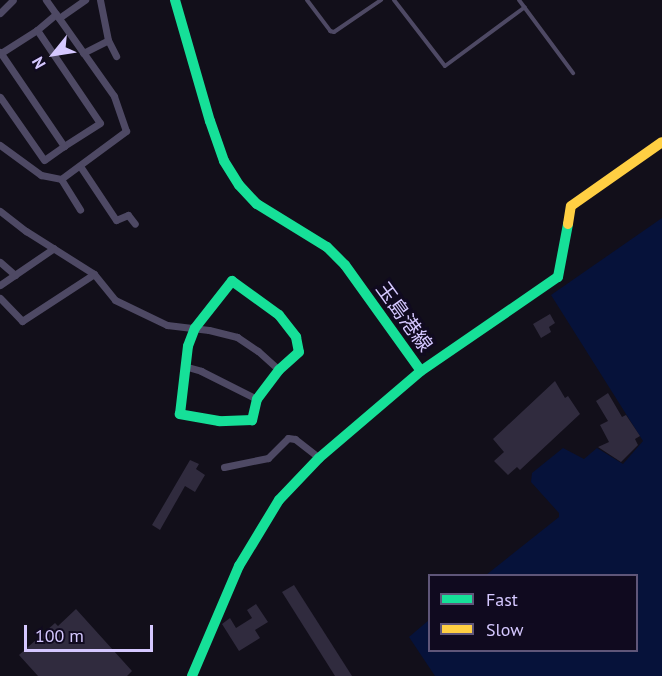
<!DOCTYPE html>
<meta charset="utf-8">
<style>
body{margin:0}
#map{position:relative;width:662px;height:676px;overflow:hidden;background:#120f1a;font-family:"PT Sans","Noto Sans JP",sans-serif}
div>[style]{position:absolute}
.water>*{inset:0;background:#06123a}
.building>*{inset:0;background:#302b3e}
.lane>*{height:4px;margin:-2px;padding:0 2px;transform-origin:2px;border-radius:2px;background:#4e4964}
.street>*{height:7px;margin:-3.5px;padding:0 3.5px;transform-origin:3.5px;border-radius:3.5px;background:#4e4964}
.fast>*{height:10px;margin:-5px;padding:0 5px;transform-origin:5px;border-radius:5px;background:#16e098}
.slow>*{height:10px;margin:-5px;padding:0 5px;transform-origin:5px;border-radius:5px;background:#ffcf43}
span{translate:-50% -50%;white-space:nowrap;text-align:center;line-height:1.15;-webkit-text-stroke:6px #100a1f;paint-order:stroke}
.street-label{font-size:20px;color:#d5c8ff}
.legend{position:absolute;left:428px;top:574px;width:210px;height:78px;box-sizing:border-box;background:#100a1f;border:2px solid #5f5679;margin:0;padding:8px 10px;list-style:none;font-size:18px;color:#d5c8ff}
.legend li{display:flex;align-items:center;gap:12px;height:30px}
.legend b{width:30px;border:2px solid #5f5679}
.north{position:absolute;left:24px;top:24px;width:60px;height:60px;-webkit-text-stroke:4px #100a1f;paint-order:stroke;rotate:240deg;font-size:16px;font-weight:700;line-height:24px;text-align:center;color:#d5c8ff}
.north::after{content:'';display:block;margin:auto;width:21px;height:27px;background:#d5c8ff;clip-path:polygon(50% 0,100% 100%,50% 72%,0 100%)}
.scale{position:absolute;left:24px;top:625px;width:129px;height:27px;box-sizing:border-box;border:3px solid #d5c8ff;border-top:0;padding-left:8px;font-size:18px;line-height:21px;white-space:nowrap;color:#d5c8ff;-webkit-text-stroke:4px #100a1f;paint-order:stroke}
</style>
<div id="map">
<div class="water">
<div style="clip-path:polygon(662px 218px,662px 676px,435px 676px,409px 637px,429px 620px,430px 650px,636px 650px,636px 576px,486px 575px,559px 517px,559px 513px,531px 482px,532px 473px,563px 448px,584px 459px,597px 448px,623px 464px,643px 441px,551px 295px)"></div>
</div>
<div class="building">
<div style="clip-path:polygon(550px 314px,555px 323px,549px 327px,551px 332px,541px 338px,533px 324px)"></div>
<div style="clip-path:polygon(555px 381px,565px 398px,568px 396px,580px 414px,520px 470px,517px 467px,508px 475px,494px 461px,504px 452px,493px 439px)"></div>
<div style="clip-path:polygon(608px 393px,622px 417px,626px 415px,640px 436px,635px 439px,638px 445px,621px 462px,598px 447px,609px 442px,600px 425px,608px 421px,596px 401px)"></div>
<div style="clip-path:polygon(190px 460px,199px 464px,196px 469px,205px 475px,195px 492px,185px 486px,160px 530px,152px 525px)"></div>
<div style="clip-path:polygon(294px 585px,352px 676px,335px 676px,282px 592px)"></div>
<div style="clip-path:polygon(256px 604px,268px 622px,255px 630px,260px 638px,239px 651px,222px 624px,230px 618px,236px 628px,252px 618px,247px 610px)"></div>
<div style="clip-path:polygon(76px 609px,132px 671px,127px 676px,38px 676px,19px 655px,55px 623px,58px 626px)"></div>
</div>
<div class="lane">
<div style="left:307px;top:0;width:39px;rotate:53deg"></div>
<div style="left:330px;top:31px;width:4px;rotate:14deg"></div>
<div style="left:334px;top:32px;width:57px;rotate:-34.2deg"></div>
<div style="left:394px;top:0;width:83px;rotate:52.3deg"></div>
<div style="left:445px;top:66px;width:99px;rotate:-36.4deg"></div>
<div style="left:519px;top:0;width:91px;rotate:53.5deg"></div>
</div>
<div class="street">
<div style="left:0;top:13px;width:18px;rotate:-45deg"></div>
<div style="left:56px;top:14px;width:25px;rotate:140deg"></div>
<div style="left:37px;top:30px;width:112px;rotate:55.9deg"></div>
<div style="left:100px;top:123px;width:43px;rotate:147.4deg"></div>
<div style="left:59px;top:18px;width:32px;rotate:-35deg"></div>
<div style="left:108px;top:40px;width:18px;rotate:63deg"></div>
<div style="left:0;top:52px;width:114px;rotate:55.8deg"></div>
<div style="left:64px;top:146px;width:24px;rotate:145deg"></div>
<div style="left:44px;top:160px;width:77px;rotate:-124.9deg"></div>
<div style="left:1px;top:53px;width:43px;rotate:-32.6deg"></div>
<div style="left:83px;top:53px;width:28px;rotate:-27deg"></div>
<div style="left:108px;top:40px;width:41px;rotate:-101.3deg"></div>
<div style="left:0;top:145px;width:51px;rotate:36.2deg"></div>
<div style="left:41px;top:175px;width:20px;rotate:11deg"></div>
<div style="left:61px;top:179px;width:81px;rotate:-36.4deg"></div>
<div style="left:126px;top:131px;width:37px;rotate:-109deg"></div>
<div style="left:114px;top:96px;width:118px;rotate:-125.3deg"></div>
<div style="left:80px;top:166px;width:65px;rotate:56.3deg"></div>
<div style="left:116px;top:220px;width:13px;rotate:-23deg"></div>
<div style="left:128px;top:215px;width:11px;rotate:52deg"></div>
<div style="left:61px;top:179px;width:36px;rotate:58deg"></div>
<div style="left:0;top:211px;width:33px;rotate:38deg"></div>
<div style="left:26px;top:231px;width:80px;rotate:32.3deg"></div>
<div style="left:94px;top:274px;width:33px;rotate:51deg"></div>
<div style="left:115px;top:300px;width:58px;rotate:25.7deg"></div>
<div style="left:167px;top:325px;width:42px;rotate:6.8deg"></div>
<div style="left:209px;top:330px;width:29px;rotate:14deg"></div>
<div style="left:237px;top:337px;width:25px;rotate:34deg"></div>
<div style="left:258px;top:351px;width:28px;rotate:42deg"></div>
<div style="left:0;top:262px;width:20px;rotate:41deg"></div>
<div style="left:0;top:285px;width:65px;rotate:-34.4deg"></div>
<div style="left:0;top:298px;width:32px;rotate:46deg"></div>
<div style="left:22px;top:321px;width:86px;rotate:-33.1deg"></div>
<div style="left:184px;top:366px;width:18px;rotate:16deg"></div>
<div style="left:201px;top:371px;width:63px;rotate:26.6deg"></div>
<div style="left:224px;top:467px;width:45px;rotate:-11.6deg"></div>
<div style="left:268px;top:458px;width:28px;rotate:-45deg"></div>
<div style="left:288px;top:438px;width:7px;rotate:8deg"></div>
<div style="left:295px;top:439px;width:31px;rotate:38deg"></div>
</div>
<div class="fast">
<div style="left:175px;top:0;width:126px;rotate:73.9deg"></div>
<div style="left:210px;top:121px;width:42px;rotate:70.7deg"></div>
<div style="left:224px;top:161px;width:28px;rotate:58deg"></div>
<div style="left:239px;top:185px;width:26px;rotate:47deg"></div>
<div style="left:257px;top:204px;width:82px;rotate:31.6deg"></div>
<div style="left:327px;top:247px;width:25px;rotate:45deg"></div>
<div style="left:345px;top:265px;width:130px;rotate:54.4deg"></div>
<div style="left:232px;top:281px;width:58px;rotate:35.9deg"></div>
<div style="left:279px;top:315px;width:28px;rotate:52deg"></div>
<div style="left:296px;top:337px;width:15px;rotate:79deg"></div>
<div style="left:299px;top:352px;width:27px;rotate:138deg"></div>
<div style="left:279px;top:370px;width:36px;rotate:127deg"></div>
<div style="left:257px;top:399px;width:22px;rotate:103deg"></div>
<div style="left:252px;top:420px;width:33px;rotate:178deg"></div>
<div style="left:219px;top:421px;width:40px;rotate:-170deg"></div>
<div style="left:180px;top:414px;width:68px;rotate:-83.3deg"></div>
<div style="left:188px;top:346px;width:19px;rotate:-69deg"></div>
<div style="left:195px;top:328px;width:60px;rotate:-51.8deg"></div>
<div style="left:192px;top:676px;width:120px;rotate:-66.9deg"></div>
<div style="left:239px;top:566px;width:77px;rotate:-58.8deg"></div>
<div style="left:279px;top:500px;width:58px;rotate:-46.4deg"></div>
<div style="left:319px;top:458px;width:134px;rotate:-40.5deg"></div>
<div style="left:421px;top:371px;width:166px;rotate:-34.5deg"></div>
<div style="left:558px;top:277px;width:54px;rotate:-79.3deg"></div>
</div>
<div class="slow">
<div style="left:568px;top:224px;width:18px;rotate:-81deg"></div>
<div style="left:571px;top:206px;width:111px;rotate:-35.1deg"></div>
</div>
<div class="street-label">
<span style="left:404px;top:317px;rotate:54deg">玉島港線</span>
</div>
<ul class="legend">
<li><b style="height:8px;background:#16e098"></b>Fast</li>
<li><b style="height:8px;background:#ffcf43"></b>Slow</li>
</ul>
<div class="north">N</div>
<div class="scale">100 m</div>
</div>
